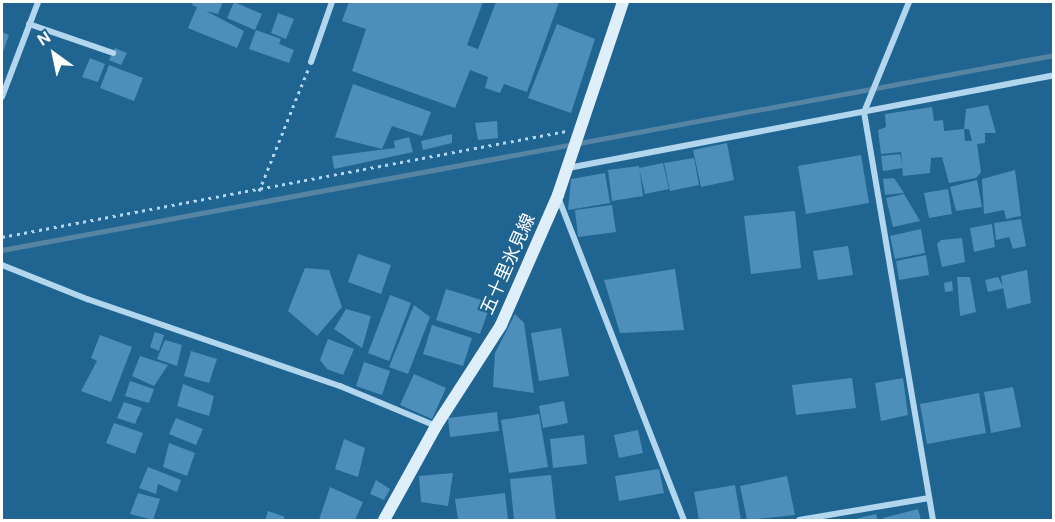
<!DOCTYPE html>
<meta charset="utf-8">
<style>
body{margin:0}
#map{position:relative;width:1055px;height:522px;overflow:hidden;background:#206491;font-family:"DM Sans","Noto Sans JP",sans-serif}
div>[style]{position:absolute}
.stream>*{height:4.5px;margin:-2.25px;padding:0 2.25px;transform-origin:2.25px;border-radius:2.25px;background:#5685a3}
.building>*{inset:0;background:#4d8fba}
.path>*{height:3px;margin-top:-1.5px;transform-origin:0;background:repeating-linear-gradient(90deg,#b1d6ed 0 3px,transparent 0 7.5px)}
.street>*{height:6px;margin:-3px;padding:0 3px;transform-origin:3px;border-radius:3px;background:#b1d6ed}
.secondary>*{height:12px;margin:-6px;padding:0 6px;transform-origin:6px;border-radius:6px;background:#deeffa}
span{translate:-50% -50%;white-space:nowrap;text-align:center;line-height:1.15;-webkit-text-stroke:4.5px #206491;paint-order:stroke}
.street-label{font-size:18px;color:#fff}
.frame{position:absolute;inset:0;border:3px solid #fff;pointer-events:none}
.north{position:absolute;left:24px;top:24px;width:60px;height:60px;-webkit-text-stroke:4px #206491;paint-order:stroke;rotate:327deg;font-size:16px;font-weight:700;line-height:24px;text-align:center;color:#fff}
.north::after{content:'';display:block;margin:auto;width:21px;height:27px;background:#fff;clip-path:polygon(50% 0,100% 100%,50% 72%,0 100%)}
</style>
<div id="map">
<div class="stream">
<div style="left:2px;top:250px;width:1070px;rotate:-10.5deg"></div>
</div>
<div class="building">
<div style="clip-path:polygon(193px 2px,223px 2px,218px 14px,206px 11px,244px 31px,237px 48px,188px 28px,197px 7px,192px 5px)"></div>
<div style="clip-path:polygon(234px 2px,262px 14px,255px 30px,227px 18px)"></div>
<div style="clip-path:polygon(349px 2px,483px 2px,467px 45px,478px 49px,496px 2px,559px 2px,527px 92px,504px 84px,500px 93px,485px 88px,488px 77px,470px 70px,455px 108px,352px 71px,366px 29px,342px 21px)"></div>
<div style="clip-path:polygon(278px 13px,294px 19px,286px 39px,271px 33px)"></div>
<div style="clip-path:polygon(557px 24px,595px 39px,571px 113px,528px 98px)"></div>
<div style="clip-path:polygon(256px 30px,281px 39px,279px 44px,294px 50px,289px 63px,249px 49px)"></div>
<div style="clip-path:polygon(2px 32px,9px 35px,2px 55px)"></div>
<div style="clip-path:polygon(115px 48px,127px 53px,121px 65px,109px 60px)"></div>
<div style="clip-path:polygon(90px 58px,105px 64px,98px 82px,82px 77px)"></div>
<div style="clip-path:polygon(109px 65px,143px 78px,134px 101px,100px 88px)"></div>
<div style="clip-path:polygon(353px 84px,431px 112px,422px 136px,392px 126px,382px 149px,335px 137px)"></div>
<div style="clip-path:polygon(988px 105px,996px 133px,985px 133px,985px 143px,977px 144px,981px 172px,976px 178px,949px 183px,942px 157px,931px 158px,930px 173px,903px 176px,901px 152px,881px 154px,878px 130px,886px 127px,885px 114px,932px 107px,934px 121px,943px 120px,944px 131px,964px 129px,965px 141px,972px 141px,969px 129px,964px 129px,966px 109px)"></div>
<div style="clip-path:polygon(497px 121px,498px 138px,478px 140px,475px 123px)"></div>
<div style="clip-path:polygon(452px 134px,452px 143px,423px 150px,421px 141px)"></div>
<div style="clip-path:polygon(409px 137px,413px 152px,334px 169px,332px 156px,395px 148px,394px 141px)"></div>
<div style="clip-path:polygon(727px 143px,734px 180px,701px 187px,693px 150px)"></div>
<div style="clip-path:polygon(900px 154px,903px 168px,883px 171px,881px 156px)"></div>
<div style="clip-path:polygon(861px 155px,869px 203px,806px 214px,798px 166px)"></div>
<div style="clip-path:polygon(694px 158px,699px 185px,670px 191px,664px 163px)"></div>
<div style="clip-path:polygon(663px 163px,669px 189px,645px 194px,639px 168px)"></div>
<div style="clip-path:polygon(639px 166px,643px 196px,612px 201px,608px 170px)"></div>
<div style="clip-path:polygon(1015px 170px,1021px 216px,1006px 219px,1004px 210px,984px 214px,982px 179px)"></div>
<div style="clip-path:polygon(605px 173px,610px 203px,568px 210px,571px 179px)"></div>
<div style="clip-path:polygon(894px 178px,904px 193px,885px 195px,883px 179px)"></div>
<div style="clip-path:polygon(977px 180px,982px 207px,956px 211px,950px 187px)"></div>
<div style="clip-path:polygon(948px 189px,952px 214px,929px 218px,924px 193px)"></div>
<div style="clip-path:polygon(904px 194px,920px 221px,893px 227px,886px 198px)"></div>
<div style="clip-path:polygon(612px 205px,616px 232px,578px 237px,575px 210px)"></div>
<div style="clip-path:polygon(795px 211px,801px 268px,751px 274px,744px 216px)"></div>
<div style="clip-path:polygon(1021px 219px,1026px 246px,1013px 249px,1009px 237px,996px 240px,994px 223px)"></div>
<div style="clip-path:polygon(992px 224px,995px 247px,974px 252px,970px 228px)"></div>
<div style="clip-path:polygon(921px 229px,925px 253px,895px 259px,890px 236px)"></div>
<div style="clip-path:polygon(962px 238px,965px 262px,942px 267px,937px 244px,941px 240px)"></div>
<div style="clip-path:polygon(848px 246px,853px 275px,818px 280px,813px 251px)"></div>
<div style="clip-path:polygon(358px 254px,391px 265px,381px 294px,348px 282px)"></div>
<div style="clip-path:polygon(926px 255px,929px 275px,899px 280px,896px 261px)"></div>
<div style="clip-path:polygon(305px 268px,329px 270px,342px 307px,317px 336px,288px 311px)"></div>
<div style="clip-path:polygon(675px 269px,684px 330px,620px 333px,604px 280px)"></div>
<div style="clip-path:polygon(1027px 270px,1031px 303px,1007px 309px,1001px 276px)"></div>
<div style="clip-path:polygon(957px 277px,970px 277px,976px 312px,960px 316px)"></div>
<div style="clip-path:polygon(998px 277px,1004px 288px,988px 292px,985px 280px)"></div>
<div style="clip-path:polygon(952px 281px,953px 291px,945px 292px,944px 283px)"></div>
<div style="clip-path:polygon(446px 289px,491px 303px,480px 334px,436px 320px)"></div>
<div style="clip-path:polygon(390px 295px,411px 303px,389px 361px,368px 353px)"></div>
<div style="clip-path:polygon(414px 305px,430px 317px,408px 374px,389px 367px)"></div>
<div style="clip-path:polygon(346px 309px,371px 316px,362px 348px,334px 329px)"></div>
<div style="clip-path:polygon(515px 314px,524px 323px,534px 393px,493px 387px,495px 353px)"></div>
<div style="clip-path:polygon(432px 325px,472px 338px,463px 366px,423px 354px)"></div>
<div style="clip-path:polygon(561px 328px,569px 376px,539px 381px,531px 333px)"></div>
<div style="clip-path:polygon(155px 332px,164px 335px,159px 351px,150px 347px)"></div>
<div style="clip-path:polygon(100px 335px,132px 347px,111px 402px,81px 391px,97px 361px,91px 358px)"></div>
<div style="clip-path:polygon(328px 339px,354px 349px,343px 375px,327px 369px,320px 360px)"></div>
<div style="clip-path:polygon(165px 340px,182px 345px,177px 366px,157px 359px)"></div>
<div style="clip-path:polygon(191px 351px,217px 359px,209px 383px,184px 376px)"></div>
<div style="clip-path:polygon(140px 356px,168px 365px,154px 386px,132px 376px)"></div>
<div style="clip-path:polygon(364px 362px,390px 371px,382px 395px,356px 386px)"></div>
<div style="clip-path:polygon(414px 374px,446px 388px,432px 419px,400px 405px)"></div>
<div style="clip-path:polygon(852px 378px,856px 408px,796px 415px,792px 385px)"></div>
<div style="clip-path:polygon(903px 378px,908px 415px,881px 421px,875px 383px)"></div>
<div style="clip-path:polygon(130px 381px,154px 389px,149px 403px,125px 396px)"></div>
<div style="clip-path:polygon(183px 384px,214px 396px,209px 416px,177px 406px)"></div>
<div style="clip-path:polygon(1013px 387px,1021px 427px,991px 433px,984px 392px)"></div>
<div style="clip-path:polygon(979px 393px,986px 433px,927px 444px,920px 404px)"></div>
<div style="clip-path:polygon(564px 401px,568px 423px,543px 428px,539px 406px)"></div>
<div style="clip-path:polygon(124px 402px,142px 408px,135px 424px,117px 418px)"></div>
<div style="clip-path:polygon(497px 412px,499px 431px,450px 437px,448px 418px)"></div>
<div style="clip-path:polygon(539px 414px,548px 467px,509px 473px,501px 420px)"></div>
<div style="clip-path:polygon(176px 418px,203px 429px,196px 445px,169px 434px)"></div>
<div style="clip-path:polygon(114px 423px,143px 433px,135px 454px,106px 443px)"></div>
<div style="clip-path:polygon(638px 430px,643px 453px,619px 458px,614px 435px)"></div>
<div style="clip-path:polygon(584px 435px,587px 464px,553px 468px,550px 439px)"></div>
<div style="clip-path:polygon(344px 439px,365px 448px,358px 477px,335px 469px)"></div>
<div style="clip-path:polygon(169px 443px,195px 453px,187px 476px,163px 467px)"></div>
<div style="clip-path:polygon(148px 467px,181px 480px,177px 492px,158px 484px,156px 494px,139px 488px)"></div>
<div style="clip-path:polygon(659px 469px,664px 493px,619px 501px,615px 476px)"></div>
<div style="clip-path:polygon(453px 473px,448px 506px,421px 502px,419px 476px)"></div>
<div style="clip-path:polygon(551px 475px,556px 520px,514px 520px,510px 479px)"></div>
<div style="clip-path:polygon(787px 476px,795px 515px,747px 520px,740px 486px)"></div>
<div style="clip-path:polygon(376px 480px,390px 489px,384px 500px,370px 494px)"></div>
<div style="clip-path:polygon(735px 485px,741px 520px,699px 520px,694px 492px)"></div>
<div style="clip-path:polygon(330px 487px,363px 502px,355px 520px,319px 520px)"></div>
<div style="clip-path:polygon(138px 493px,160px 499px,153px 520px,130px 514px)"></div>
<div style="clip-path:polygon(505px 493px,508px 520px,458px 520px,455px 499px)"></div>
<div style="clip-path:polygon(918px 509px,921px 520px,884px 520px,883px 518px)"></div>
<div style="clip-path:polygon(268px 511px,285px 517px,283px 520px,265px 520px)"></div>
<div style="clip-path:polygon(876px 514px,878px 520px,850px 520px)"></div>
</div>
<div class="path">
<div style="left:259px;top:191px;width:131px;rotate:-68deg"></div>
<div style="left:2px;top:237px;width:574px;rotate:-10.64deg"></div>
</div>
<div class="street">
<div style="left:909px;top:2px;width:119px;rotate:112.2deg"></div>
<div style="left:864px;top:112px;width:414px;rotate:80.4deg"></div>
<div style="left:29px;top:24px;width:89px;rotate:19deg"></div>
<div style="left:311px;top:62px;width:64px;rotate:-70.7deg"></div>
<div style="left:2px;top:97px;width:102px;rotate:-69.2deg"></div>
<div style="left:568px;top:168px;width:495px;rotate:-10.8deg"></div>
<div style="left:558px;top:197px;width:347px;rotate:68.7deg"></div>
<div style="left:2px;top:265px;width:92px;rotate:21.8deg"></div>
<div style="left:87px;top:299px;width:268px;rotate:19deg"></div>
<div style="left:340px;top:386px;width:104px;rotate:22.6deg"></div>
<div style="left:799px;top:520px;width:132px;rotate:-9.6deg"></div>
</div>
<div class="secondary">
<div style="left:384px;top:520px;width:107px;rotate:-61deg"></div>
<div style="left:436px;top:426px;width:120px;rotate:-57.2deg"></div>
<div style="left:501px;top:325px;width:142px;rotate:-66.3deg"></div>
<div style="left:558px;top:195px;width:204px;rotate:-71.4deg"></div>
</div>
<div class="street-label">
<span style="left:508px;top:264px;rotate:-66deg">五十里氷見線</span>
</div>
<div class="frame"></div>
<div class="north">N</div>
</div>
